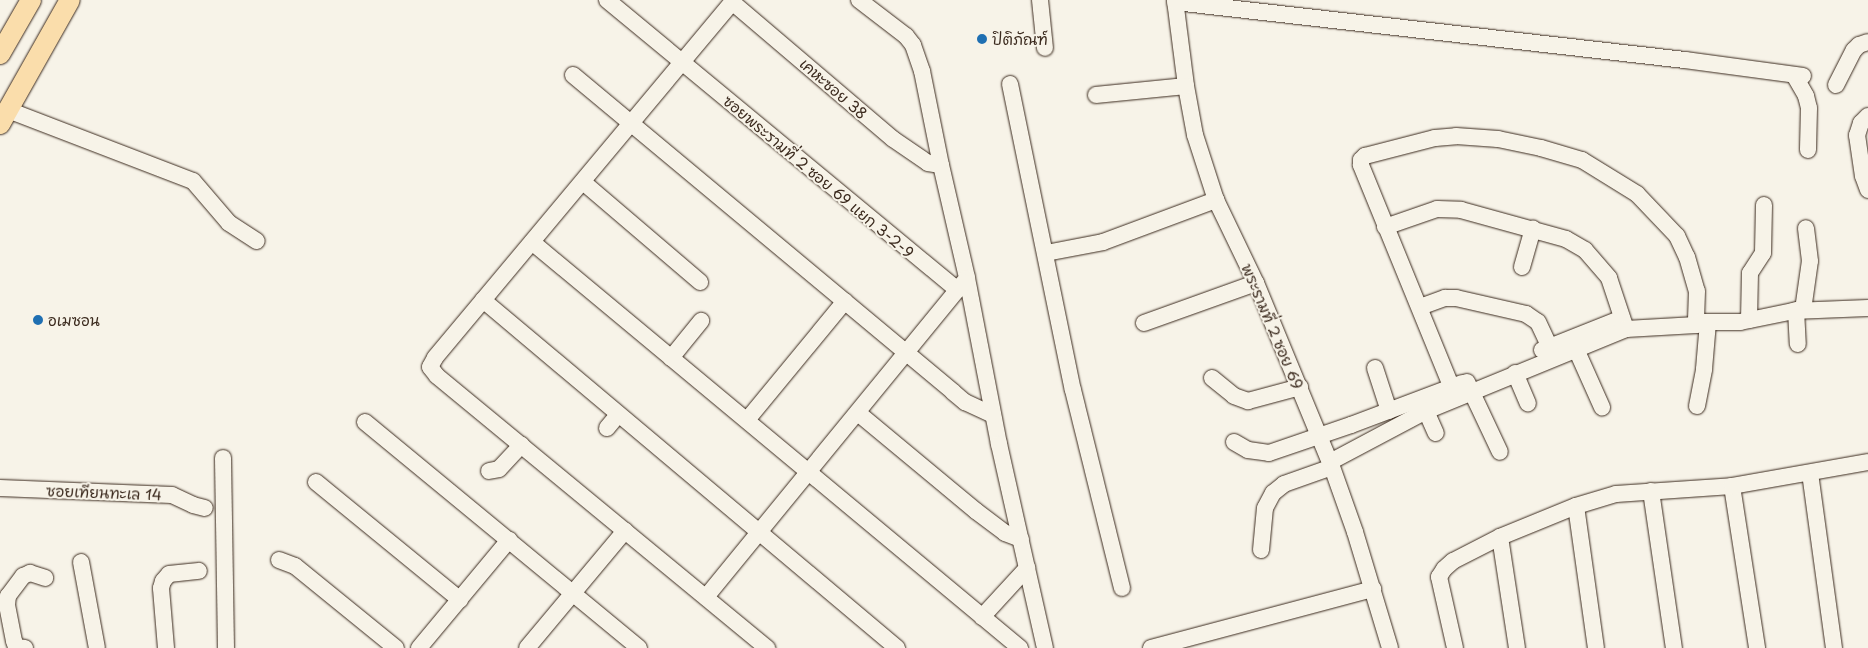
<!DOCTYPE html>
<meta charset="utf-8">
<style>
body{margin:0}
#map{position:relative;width:1868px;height:648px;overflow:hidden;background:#f7f3e8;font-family:"Playpen Sans","Playpen Sans Thai",sans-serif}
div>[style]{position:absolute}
.roads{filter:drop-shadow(0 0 1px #3b2a1e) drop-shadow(0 0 1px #3b2a1e)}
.minor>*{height:16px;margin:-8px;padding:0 8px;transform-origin:8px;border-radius:8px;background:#f7f3e8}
.major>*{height:20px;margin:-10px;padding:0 10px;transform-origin:10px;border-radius:10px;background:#faddab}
.dots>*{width:14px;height:14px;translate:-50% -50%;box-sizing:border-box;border:2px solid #f7f3e8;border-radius:50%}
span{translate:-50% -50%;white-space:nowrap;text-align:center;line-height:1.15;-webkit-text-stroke:4px #f7f3e8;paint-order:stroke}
.poi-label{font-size:15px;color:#3b2a1e}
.left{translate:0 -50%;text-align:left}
.street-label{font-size:15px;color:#3b2a1e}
</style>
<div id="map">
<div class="roads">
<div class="minor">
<div style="left:607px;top:0;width:455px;rotate:39.6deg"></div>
<div style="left:734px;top:0;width:466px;rotate:129.9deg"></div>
<div style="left:435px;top:358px;width:10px;rotate:119deg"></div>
<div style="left:430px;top:367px;width:11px;rotate:52deg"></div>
<div style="left:437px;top:376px;width:428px;rotate:39.5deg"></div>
<div style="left:859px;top:0;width:59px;rotate:37.5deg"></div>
<div style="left:906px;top:36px;width:11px;rotate:52deg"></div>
<div style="left:913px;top:45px;width:28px;rotate:71deg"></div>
<div style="left:922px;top:71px;width:96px;rotate:78.6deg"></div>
<div style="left:941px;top:165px;width:116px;rotate:77deg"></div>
<div style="left:967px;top:278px;width:169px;rotate:79.1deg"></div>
<div style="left:999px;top:444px;width:209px;rotate:77.3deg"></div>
<div style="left:1040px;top:0;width:48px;rotate:84.1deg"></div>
<div style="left:1175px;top:0;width:87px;rotate:82.7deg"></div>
<div style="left:1186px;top:86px;width:50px;rotate:79.6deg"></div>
<div style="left:1195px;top:135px;width:68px;rotate:72.1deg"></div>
<div style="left:1216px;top:200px;width:92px;rotate:64.3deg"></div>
<div style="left:1256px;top:283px;width:199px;rotate:67.6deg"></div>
<div style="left:1332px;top:467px;width:69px;rotate:70.5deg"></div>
<div style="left:1355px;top:532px;width:121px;rotate:73.2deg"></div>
<div style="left:732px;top:2px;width:211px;rotate:40.4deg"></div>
<div style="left:893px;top:139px;width:42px;rotate:34.4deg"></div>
<div style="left:928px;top:163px;width:13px;rotate:9deg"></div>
<div style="left:1175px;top:2px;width:513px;rotate:6.49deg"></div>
<div style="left:1685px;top:60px;width:119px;rotate:7.7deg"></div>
<div style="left:573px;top:75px;width:495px;rotate:39.8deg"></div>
<div style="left:953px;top:392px;width:16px;rotate:40deg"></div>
<div style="left:965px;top:402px;width:31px;rotate:25deg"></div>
<div style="left:1794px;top:75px;width:24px;rotate:60deg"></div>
<div style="left:1806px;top:96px;width:12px;rotate:76deg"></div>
<div style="left:1809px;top:108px;width:42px;rotate:91.4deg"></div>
<div style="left:1010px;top:84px;width:312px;rotate:78.4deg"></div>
<div style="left:1073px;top:390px;width:204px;rotate:76.1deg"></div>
<div style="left:1836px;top:85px;width:39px;rotate:-63deg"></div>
<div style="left:1854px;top:50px;width:7px;rotate:-45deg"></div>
<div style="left:1859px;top:45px;width:9px;rotate:-18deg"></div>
<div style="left:1096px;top:95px;width:90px;rotate:-5.7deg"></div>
<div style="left:8px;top:110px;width:198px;rotate:21deg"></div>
<div style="left:193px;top:181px;width:55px;rotate:49.4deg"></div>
<div style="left:229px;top:223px;width:33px;rotate:33deg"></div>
<div style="left:1868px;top:116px;width:10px;rotate:135deg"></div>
<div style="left:1861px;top:123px;width:13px;rotate:108deg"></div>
<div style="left:1857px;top:135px;width:41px;rotate:81.7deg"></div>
<div style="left:1863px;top:176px;width:15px;rotate:70deg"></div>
<div style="left:583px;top:182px;width:154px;rotate:40.5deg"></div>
<div style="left:1385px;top:227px;width:55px;rotate:-19.1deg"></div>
<div style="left:1437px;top:209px;width:24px;rotate:2deg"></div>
<div style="left:1461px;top:210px;width:109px;rotate:15.4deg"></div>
<div style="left:1566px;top:239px;width:22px;rotate:30deg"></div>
<div style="left:1585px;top:250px;width:37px;rotate:49deg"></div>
<div style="left:1609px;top:278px;width:54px;rotate:71.6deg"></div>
<div style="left:532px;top:242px;width:635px;rotate:39.76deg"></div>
<div style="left:1046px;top:253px;width:58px;rotate:-10.9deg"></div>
<div style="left:1103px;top:242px;width:121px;rotate:-20.4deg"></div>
<div style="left:1522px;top:267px;width:40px;rotate:-74deg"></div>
<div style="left:483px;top:300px;width:541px;rotate:40.05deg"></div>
<div style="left:1420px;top:307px;width:27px;rotate:-20deg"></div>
<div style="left:1445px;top:298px;width:11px"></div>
<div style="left:1456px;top:298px;width:72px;rotate:12.9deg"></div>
<div style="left:1526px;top:314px;width:14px;rotate:34deg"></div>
<div style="left:1538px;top:322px;width:38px;rotate:65deg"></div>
<div style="left:1796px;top:310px;width:34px;rotate:87deg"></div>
<div style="left:1803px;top:310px;width:49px;rotate:-81.9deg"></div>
<div style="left:1810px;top:261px;width:33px;rotate:-97deg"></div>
<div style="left:1749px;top:320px;width:47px;rotate:-88.8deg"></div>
<div style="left:1750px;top:273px;width:24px;rotate:-57deg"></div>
<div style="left:1763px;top:253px;width:48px;rotate:-88.8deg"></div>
<div style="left:1144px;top:323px;width:119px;rotate:-19.7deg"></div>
<div style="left:1576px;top:349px;width:64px;rotate:65.9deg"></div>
<div style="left:1542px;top:350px;width:86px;rotate:-21.8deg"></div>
<div style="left:671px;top:358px;width:48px;rotate:-51deg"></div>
<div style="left:1375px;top:368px;width:45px;rotate:72deg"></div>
<div style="left:1515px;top:373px;width:33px;rotate:67deg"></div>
<div style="left:1212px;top:378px;width:28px;rotate:39deg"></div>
<div style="left:1234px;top:396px;width:15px;rotate:20deg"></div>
<div style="left:1248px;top:401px;width:54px;rotate:-15.1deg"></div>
<div style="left:1467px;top:382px;width:77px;rotate:64.8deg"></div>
<div style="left:1456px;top:398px;width:252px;rotate:-112.2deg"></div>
<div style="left:1361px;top:165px;width:5px;rotate:-90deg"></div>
<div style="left:1361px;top:160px;width:6px;rotate:-45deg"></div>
<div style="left:1365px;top:156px;width:72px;rotate:-14.4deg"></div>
<div style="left:1435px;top:138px;width:21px;rotate:-5deg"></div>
<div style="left:1456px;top:136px;width:42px;rotate:4.1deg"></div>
<div style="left:1498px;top:139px;width:44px;rotate:11.8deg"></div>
<div style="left:1541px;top:148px;width:43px;rotate:16.3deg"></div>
<div style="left:1582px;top:160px;width:65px;rotate:31.7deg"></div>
<div style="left:1637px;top:194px;width:58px;rotate:46.4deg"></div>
<div style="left:1677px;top:236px;width:23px;rotate:65deg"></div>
<div style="left:1687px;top:257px;width:35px;rotate:74deg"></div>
<div style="left:1697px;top:291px;width:34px;rotate:92deg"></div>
<div style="left:1697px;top:406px;width:38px;rotate:-79deg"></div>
<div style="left:1704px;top:369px;width:47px;rotate:-85.1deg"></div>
<div style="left:1426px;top:411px;width:24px;rotate:66deg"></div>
<div style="left:858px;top:413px;width:153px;rotate:39.7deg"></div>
<div style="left:976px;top:511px;width:36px;rotate:37deg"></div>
<div style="left:1005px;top:533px;width:17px;rotate:21deg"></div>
<div style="left:747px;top:420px;width:154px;rotate:-50.5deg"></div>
<div style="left:365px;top:422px;width:355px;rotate:39.5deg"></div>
<div style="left:607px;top:428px;width:17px;rotate:-50deg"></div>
<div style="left:1234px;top:442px;width:16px;rotate:30deg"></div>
<div style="left:1248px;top:450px;width:21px;rotate:8deg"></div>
<div style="left:1269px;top:453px;width:87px;rotate:-18.9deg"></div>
<div style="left:1351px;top:425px;width:119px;rotate:-20.7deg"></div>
<div style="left:223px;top:458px;width:190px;rotate:89.1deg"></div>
<div style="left:1330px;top:462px;width:109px;rotate:-28deg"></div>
<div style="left:1426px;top:411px;width:216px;rotate:-22.3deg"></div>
<div style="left:1626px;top:329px;width:70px;rotate:-3.3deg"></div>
<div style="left:1696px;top:325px;width:7px;rotate:-27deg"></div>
<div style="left:1702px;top:322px;width:38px"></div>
<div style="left:1740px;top:322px;width:54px;rotate:-11.7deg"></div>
<div style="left:1793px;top:311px;width:75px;rotate:-2.3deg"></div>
<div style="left:489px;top:471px;width:10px;rotate:-11deg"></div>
<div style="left:499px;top:469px;width:33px;rotate:-47deg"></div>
<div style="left:1810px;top:473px;width:177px;rotate:82.2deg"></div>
<div style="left:316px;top:482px;width:186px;rotate:39.3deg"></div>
<div style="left:1732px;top:486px;width:164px;rotate:81.2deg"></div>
<div style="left:0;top:488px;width:172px;rotate:2.3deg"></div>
<div style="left:172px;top:495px;width:23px;rotate:25deg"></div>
<div style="left:193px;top:505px;width:12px;rotate:14deg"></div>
<div style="left:1651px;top:491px;width:159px;rotate:81.7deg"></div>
<div style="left:1576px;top:506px;width:143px;rotate:82deg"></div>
<div style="left:1500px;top:537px;width:112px;rotate:81.3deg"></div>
<div style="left:1261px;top:550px;width:42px;rotate:-84.6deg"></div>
<div style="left:1265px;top:508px;width:17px;rotate:-62deg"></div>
<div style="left:1273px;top:493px;width:14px;rotate:-39deg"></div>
<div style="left:1284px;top:484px;width:51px;rotate:-19.5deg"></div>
<div style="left:279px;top:560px;width:17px;rotate:21deg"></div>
<div style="left:295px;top:566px;width:130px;rotate:39.1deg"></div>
<div style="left:81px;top:562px;width:87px;rotate:79.5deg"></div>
<div style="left:706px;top:597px;width:407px;rotate:-50.7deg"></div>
<div style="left:982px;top:617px;width:67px;rotate:-47.4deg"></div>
<div style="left:25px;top:648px;width:9px;rotate:-174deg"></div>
<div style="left:16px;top:647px;width:6px;rotate:-108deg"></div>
<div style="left:14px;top:641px;width:37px;rotate:-101deg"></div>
<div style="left:7px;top:605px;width:9px;rotate:-84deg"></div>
<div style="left:8px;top:596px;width:25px;rotate:-53deg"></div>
<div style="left:23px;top:576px;width:8px;rotate:-23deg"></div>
<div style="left:30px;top:573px;width:16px;rotate:18deg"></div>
<div style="left:166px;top:648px;width:60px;rotate:-94.8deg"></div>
<div style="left:161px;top:588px;width:7px;rotate:-74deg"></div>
<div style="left:163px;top:581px;width:9px;rotate:-49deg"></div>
<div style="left:169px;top:574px;width:30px;rotate:-6deg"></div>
<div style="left:419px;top:648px;width:141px;rotate:-50.2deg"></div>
<div style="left:527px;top:648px;width:153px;rotate:-50.1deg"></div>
<div style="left:1151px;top:648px;width:230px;rotate:-14.9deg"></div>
<div style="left:1455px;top:648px;width:73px;rotate:-102.7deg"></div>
<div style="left:1439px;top:577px;width:9px;rotate:-58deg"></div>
<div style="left:1444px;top:569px;width:12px;rotate:-42deg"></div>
<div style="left:1453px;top:561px;width:53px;rotate:-27.1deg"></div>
<div style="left:1500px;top:537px;width:82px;rotate:-22.2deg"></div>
<div style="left:1576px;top:506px;width:42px;rotate:-16.7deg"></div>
<div style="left:1616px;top:494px;width:116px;rotate:-3.9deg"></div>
<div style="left:1732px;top:486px;width:138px;rotate:-10deg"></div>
</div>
<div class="major">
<div style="left:0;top:54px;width:62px;rotate:-60.1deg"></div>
<div style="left:0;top:124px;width:142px;rotate:-60.6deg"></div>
</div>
</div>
<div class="dots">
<div style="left:982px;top:39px;background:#1f6fb2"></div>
<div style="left:38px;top:320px;background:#1f6fb2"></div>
</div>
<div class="poi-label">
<span class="left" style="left:992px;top:39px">ปิติภัณฑ์</span>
<span class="left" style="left:48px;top:320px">อเมซอน</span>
</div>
<div class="street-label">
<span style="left:834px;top:88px;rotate:41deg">เคหะซอย 38</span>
<span style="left:819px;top:176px;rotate:40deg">ซอยพระรามที่ 2 ซอย 69 แยก 3-2-9</span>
<span style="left:1273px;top:326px;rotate:67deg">พระรามที่ 2 ซอย 69</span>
<span style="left:104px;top:492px;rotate:2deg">ซอยเทียนทะเล 14</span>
</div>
</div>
